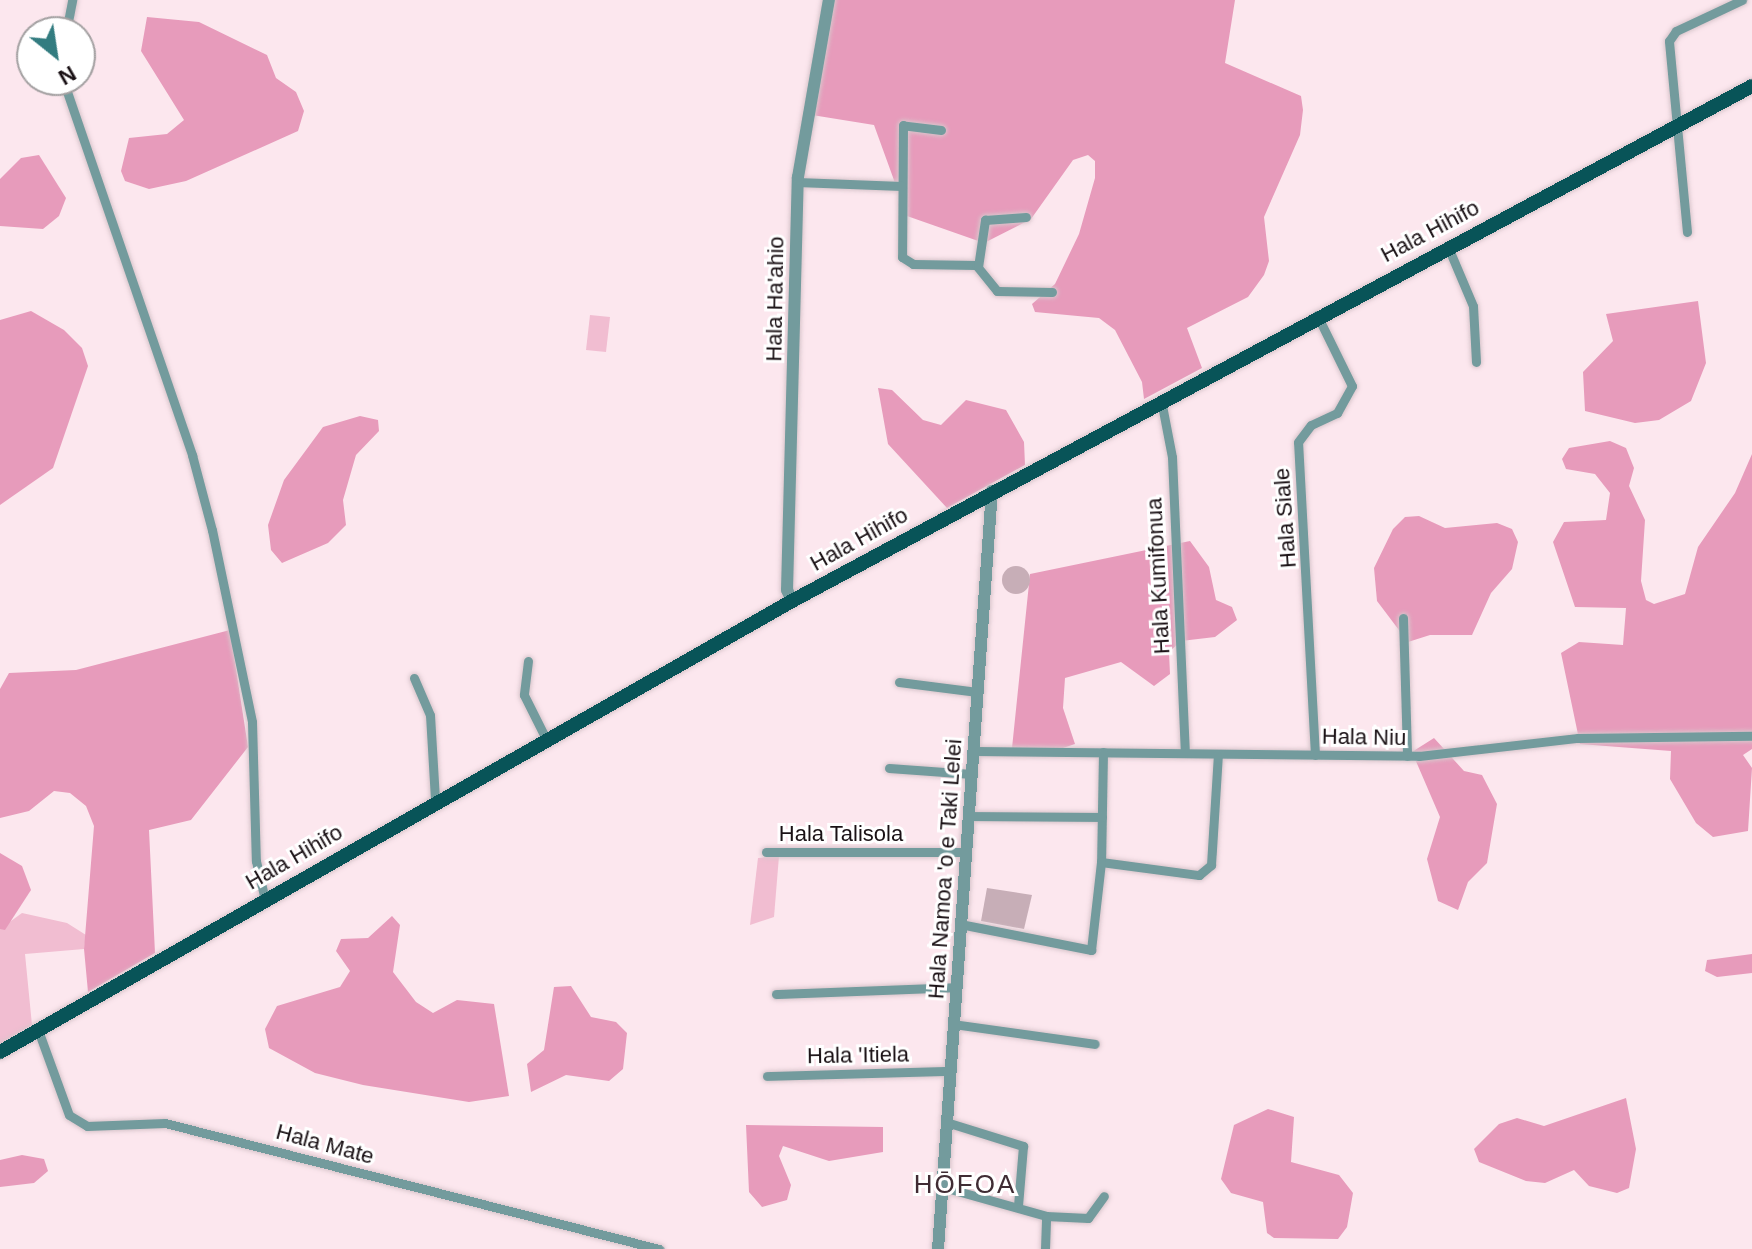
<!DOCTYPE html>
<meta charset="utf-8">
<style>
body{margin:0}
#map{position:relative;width:1752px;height:1249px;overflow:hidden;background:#fce7ee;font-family:Helvetica,sans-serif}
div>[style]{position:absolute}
.green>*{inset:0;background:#f1bdd1}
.forest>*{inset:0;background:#e79bbb}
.building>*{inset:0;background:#c7aeb7}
.round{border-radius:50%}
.roads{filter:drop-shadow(0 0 2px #d8c5cb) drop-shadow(0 0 2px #d8c5cb)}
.minor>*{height:9px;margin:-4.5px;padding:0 4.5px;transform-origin:4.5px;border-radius:4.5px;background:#739b9d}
.tertiary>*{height:12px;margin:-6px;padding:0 6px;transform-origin:6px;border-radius:6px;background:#739b9d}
.primary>*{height:14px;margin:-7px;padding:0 7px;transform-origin:7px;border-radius:7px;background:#085458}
span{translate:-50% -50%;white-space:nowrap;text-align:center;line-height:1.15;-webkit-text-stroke:6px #fff;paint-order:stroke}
.street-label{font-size:22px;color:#1a1115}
.quarter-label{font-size:26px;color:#402c34;letter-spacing:2px}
.north{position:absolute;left:16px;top:16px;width:80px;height:80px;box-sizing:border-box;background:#fff;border:2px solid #a3a0a1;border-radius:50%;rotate:150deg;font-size:22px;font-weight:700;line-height:32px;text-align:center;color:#1a1115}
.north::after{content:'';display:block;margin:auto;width:28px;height:36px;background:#337c80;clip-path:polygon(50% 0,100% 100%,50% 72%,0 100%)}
</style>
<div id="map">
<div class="green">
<div style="clip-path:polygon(590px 315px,610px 317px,606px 352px,586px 350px)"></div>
<div style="clip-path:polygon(779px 856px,774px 917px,750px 925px,758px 858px)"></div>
<div style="clip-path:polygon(22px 913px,67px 923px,86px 935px,84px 949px,25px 954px,32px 1025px,0 1044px,0 929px)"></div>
</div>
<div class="forest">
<div style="clip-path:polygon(834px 0,1235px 0,1225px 63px,1301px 96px,1303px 110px,1300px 135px,1264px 217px,1269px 261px,1264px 275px,1248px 297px,1187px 328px,1202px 368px,1144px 399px,1142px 382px,1115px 330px,1099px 318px,1035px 312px,1032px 304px,1055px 284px,1079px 234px,1095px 178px,1095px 161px,1088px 155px,1073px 160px,1031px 219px,984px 243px,907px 216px,874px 125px,812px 115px)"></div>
<div style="clip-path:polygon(147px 17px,199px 22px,267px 55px,276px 78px,296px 92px,304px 111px,298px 131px,186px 181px,149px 189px,125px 181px,121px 171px,129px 138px,167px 134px,184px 120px,141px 51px)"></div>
<div style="clip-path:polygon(39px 155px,66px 198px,59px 216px,43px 229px,0 226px,0 179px,21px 158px)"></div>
<div style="clip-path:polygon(1698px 301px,1706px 363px,1691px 401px,1659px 420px,1635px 423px,1585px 411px,1583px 372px,1613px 341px,1606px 314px)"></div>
<div style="clip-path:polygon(31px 311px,64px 330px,82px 348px,88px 366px,53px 468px,0 505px,0 320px)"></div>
<div style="clip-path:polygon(878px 388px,892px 390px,923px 420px,941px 425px,966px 400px,1006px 410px,1024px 442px,1025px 465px,947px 508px,888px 444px)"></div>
<div style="clip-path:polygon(360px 416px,378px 420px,379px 431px,356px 455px,343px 500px,346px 525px,328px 543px,282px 563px,271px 550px,268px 525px,284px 480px,323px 427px)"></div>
<div style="clip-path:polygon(1610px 441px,1626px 448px,1634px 468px,1629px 486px,1645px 520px,1641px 581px,1646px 600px,1654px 604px,1685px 594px,1698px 547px,1735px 493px,1752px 454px,1752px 749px,1743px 755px,1752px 768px,1748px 831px,1713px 837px,1696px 823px,1670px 779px,1671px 751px,1580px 744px,1561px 653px,1579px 642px,1623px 645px,1626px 608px,1575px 607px,1553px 542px,1564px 522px,1606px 520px,1610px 493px,1595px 474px,1566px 469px,1562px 459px,1569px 448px)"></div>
<div style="clip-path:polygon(1419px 516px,1445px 528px,1497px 523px,1512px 529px,1518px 542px,1512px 569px,1491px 593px,1472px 635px,1430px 635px,1408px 642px,1377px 601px,1374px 568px,1393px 529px,1405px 517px)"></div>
<div style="clip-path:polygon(1190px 541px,1209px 567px,1216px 600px,1232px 607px,1237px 620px,1215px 637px,1181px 641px,1169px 652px,1170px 674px,1154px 686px,1121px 662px,1065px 678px,1063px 708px,1075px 744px,1057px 750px,1012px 748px,1030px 574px)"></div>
<div style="clip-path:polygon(230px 630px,248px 747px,191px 820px,149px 830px,155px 953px,88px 992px,84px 949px,94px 826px,86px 806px,70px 793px,54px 791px,29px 811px,0 818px,0 689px,9px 673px,76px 670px)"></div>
<div style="clip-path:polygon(1434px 738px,1464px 771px,1482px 775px,1497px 804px,1487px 863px,1468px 882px,1458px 910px,1438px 901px,1427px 859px,1440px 817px,1412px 752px)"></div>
<div style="clip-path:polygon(0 853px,22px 866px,31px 890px,5px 930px,0 929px)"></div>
<div style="clip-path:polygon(392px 916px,400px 925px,393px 972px,416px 1002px,433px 1013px,457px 1000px,494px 1004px,509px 1096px,469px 1102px,363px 1085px,315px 1073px,269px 1048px,265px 1029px,277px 1006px,340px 987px,350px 971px,336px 951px,341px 939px,368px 938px)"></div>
<div style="clip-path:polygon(1752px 954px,1752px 973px,1717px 977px,1705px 971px,1707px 960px)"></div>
<div style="clip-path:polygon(571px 986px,591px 1017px,616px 1022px,627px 1033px,623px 1069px,609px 1081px,566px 1075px,531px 1092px,527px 1064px,544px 1050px,554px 987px)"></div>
<div style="clip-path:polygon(1626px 1098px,1636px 1149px,1629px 1188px,1617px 1193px,1589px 1186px,1574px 1170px,1545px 1183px,1526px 1181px,1479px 1162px,1474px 1149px,1499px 1124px,1517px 1118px,1544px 1126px)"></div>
<div style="clip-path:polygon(1268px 1109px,1294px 1117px,1291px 1162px,1339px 1175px,1353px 1193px,1347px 1227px,1338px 1239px,1274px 1238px,1267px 1233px,1263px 1202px,1231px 1193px,1221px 1179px,1234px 1125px)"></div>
<div style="clip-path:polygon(746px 1125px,883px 1127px,883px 1152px,829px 1161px,783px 1146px,779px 1156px,791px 1185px,787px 1200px,762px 1207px,749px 1192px)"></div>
<div style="clip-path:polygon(22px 1155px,44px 1159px,48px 1171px,34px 1183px,0 1187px,0 1160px)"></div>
</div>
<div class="building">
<div class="round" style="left:1002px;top:566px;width:28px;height:28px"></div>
<div style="clip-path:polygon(987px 888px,1032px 895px,1024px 929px,981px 921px)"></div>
</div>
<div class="roads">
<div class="minor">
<div style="left:66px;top:32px;width:33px;rotate:-79deg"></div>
<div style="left:63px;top:80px;width:397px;rotate:71deg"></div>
<div style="left:192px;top:455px;width:78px;rotate:75.1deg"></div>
<div style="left:212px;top:530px;width:196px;rotate:78.2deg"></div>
<div style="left:252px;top:722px;width:139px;rotate:88.4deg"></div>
<div style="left:256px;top:861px;width:39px;rotate:77deg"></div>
<div style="left:941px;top:130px;width:38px;rotate:-173deg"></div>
<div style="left:903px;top:125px;width:132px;rotate:90.4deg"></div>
<div style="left:902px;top:257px;width:13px;rotate:32deg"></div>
<div style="left:913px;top:264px;width:63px;rotate:0.9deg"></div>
<div style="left:976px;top:265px;width:33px;rotate:51deg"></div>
<div style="left:997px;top:291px;width:55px;rotate:1deg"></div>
<div style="left:797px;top:182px;width:105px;rotate:2.2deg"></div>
<div style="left:1687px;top:232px;width:192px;rotate:-95.4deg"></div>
<div style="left:1669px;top:41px;width:12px;rotate:-55deg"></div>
<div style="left:1676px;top:31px;width:73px;rotate:-25.2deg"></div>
<div style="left:1448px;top:247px;width:64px;rotate:67deg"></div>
<div style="left:1473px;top:306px;width:56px;rotate:86.9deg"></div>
<div style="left:978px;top:267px;width:48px;rotate:-81.5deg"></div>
<div style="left:985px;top:220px;width:41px;rotate:-4.2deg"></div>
<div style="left:1161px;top:400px;width:58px;rotate:79.1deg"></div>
<div style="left:1172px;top:457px;width:296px;rotate:87.5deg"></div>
<div style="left:1403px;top:618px;width:138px;rotate:88.3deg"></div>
<div style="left:528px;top:661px;width:34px;rotate:97deg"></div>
<div style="left:524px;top:695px;width:47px;rotate:63.4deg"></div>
<div style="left:414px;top:678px;width:40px;rotate:66.6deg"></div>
<div style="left:430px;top:715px;width:85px;rotate:86.6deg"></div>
<div style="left:899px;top:682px;width:79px;rotate:7.3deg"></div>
<div style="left:974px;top:751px;width:445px;rotate:0.6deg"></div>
<div style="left:1419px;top:756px;width:160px;rotate:-6.5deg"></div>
<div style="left:1578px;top:738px;width:174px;rotate:-0.7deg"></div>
<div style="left:1103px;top:752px;width:110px;rotate:91deg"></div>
<div style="left:1101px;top:862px;width:99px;rotate:7.6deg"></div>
<div style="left:1199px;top:875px;width:16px;rotate:-40deg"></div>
<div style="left:1211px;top:865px;width:111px;rotate:-86.4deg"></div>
<div style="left:1315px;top:755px;width:313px;rotate:-93.1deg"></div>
<div style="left:1298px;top:442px;width:21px;rotate:-53deg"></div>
<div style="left:1311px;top:425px;width:29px;rotate:-25deg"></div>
<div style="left:1337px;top:413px;width:31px;rotate:-61deg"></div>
<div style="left:1352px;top:386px;width:79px;rotate:-116.2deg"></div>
<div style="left:889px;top:768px;width:83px;rotate:4.1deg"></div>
<div style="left:968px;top:816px;width:134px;rotate:0.4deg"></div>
<div style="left:766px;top:852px;width:199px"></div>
<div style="left:960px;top:924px;width:134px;rotate:11.2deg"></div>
<div style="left:1091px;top:950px;width:89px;rotate:-83.5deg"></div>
<div style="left:776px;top:994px;width:180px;rotate:-2.2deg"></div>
<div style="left:953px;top:1024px;width:143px;rotate:8deg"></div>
<div style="left:38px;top:1030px;width:90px;rotate:70deg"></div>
<div style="left:69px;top:1115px;width:21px;rotate:31deg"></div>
<div style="left:87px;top:1126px;width:78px;rotate:-2.2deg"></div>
<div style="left:165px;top:1123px;width:510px;rotate:14.31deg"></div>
<div style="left:767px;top:1076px;width:182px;rotate:-1.6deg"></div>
<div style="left:946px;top:1122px;width:81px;rotate:17.3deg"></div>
<div style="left:1023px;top:1146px;width:59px;rotate:94.8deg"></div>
<div style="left:943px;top:1187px;width:107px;rotate:15.7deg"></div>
<div style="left:1046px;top:1216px;width:42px;rotate:2.7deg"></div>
<div style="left:1088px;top:1218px;width:27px;rotate:-54deg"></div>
<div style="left:1045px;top:1249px;width:33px;rotate:-88deg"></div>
</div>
<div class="tertiary">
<div style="left:792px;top:601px;width:12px;rotate:-114deg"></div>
<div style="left:787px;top:590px;width:413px;rotate:-88.5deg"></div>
<div style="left:798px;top:177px;width:180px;rotate:-80.1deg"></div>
<div style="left:938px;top:1249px;width:760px;rotate:-85.93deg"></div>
</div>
<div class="primary">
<div style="left:0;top:1052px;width:911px;rotate:-29.66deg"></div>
<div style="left:792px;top:601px;width:1089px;rotate:-28.21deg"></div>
</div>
</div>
<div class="street-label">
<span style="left:1430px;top:231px;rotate:-28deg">Hala Hihifo</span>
<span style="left:775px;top:299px;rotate:-89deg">Hala Ha'ahio</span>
<span style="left:1285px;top:518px;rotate:-94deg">Hala Siale</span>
<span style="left:859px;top:539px;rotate:-29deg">Hala Hihifo</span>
<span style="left:1158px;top:576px;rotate:-93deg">Hala Kumifonua</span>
<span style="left:1364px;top:737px;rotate:1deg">Hala Niu</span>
<span style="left:841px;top:834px">Hala Talisola</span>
<span style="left:294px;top:857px;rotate:-30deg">Hala Hihifo</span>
<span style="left:945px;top:869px;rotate:-86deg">Hala Namoa 'o e Taki Lelei</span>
<span style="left:858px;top:1055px;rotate:-1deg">Hala 'Itiela</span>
<span style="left:325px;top:1144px;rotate:15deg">Hala Mate</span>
</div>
<div class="quarter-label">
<span style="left:965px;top:1185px">HŌFOA</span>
</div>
<div class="north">N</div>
</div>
